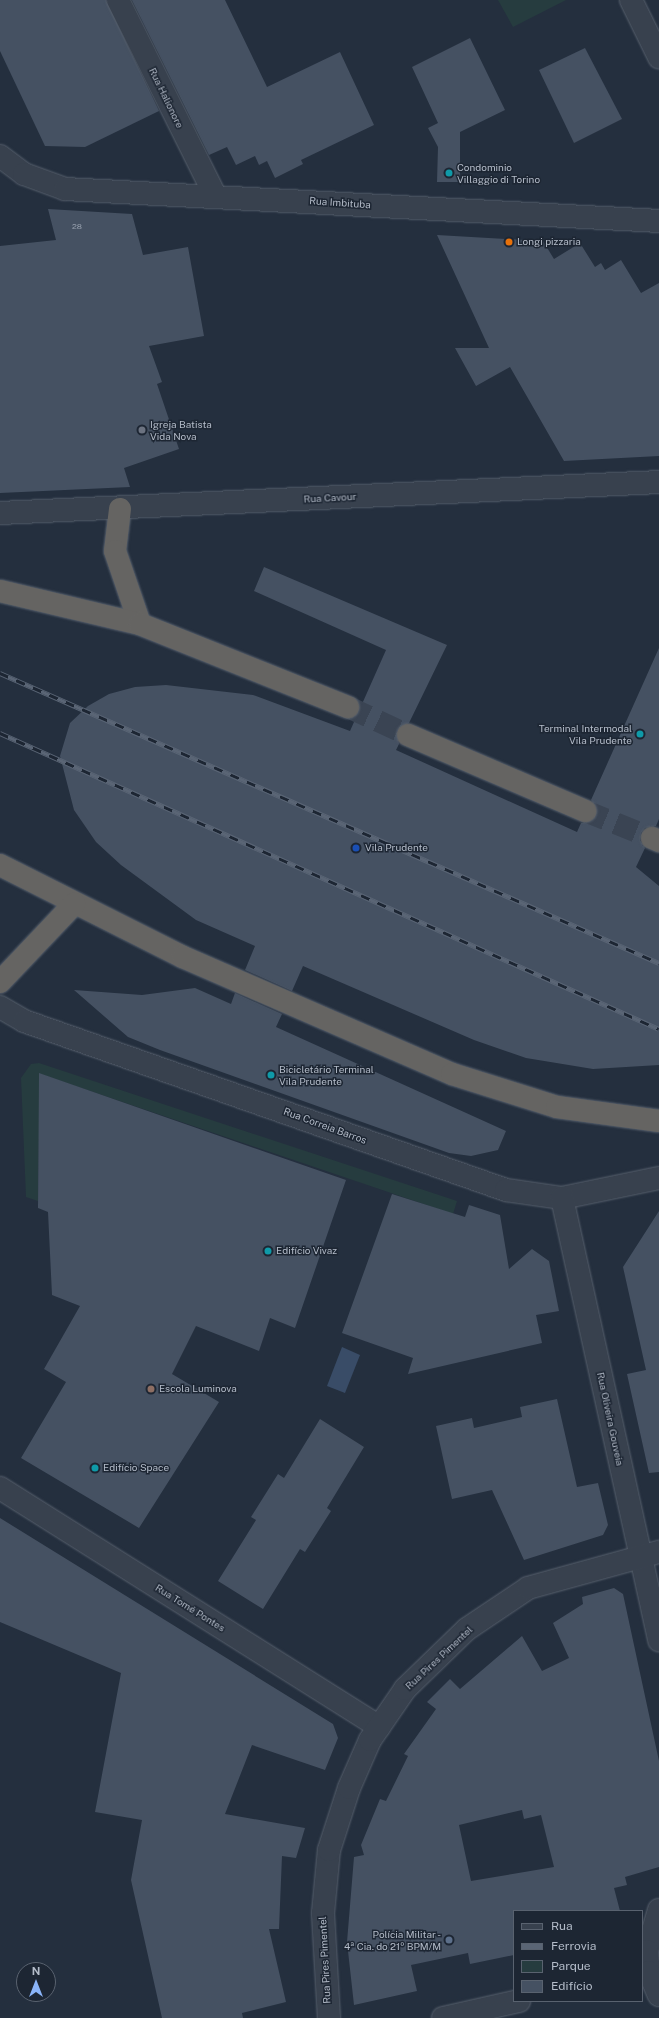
<!DOCTYPE html>
<meta charset="utf-8">
<style>
body{margin:0}
#map{position:relative;width:659px;height:2018px;overflow:hidden;background:#242f3e;font-family:"Public Sans",sans-serif}
div>[style]{position:absolute}
.green>*{inset:0;background:#263c3f}
.water>*{inset:0;background:#394c67}
.building>*{inset:0;background:#455162}
.trunk-tunnel>*{height:22px;margin-top:-11px;transform-origin:0;background:repeating-linear-gradient(90deg,#3a4453 0 22px,transparent 0 33px)}
.roads{filter:drop-shadow(0 0 1px #565f6c) drop-shadow(0 0 1px #565f6c)}
.minor>*{height:22px;margin:-11px;padding:0 11px;transform-origin:11px;border-radius:11px;background:#38414e}
.tertiary>*{height:22px;margin:-11px;padding:0 11px;transform-origin:11px;border-radius:11px;background:#38414e}
.trunk>*{height:22px;margin:-11px;padding:0 11px;transform-origin:11px;border-radius:11px;background:#656462}
.rail>*{height:4.5px;margin-top:-2.25px;transform-origin:0;background:repeating-linear-gradient(90deg,#1d2633 0 9px,#5a6575 0 18px);box-sizing:border-box;border-block:1px solid #5a6575}
.dots>*{width:11px;height:11px;translate:-50% -50%;box-sizing:border-box;border:2px solid #1d2633;border-radius:50%}
span{translate:-50% -50%;white-space:nowrap;text-align:center;line-height:1.15;-webkit-text-stroke:3px #1d2633;paint-order:stroke}
.number-label{font-size:8px;color:#98a1af}
.number-label span{-webkit-text-stroke-width:0}
.street-label{font-size:10px;color:#b4bcc9}
.poi-label{font-size:10px;color:#b4bcc9}
.left{translate:0 -50%;text-align:left}
.right{translate:-100% -50%;text-align:right}
.legend{position:absolute;left:513px;top:1910px;width:130px;height:92px;box-sizing:border-box;background:#1d2633;border:1px solid #59626f;margin:0;padding:5px 7px;list-style:none;font-size:12px;color:#b4bcc9}
.legend li{display:flex;align-items:center;gap:8px;height:20px}
.legend b{width:20px;border:1px solid #59626f}
.north{position:absolute;left:16px;top:1962px;width:40px;height:40px;box-sizing:border-box;background:#1d2633;border:1px solid #59626f;border-radius:50%;rotate:0deg;font-size:11px;font-weight:700;line-height:16px;text-align:center;color:#b4bcc9}
.north::after{content:'';display:block;margin:auto;width:14px;height:18px;background:#8ab4f8;clip-path:polygon(50% 0,100% 100%,50% 72%,0 100%)}
</style>
<div id="map">
<div class="green">
<div style="clip-path:polygon(498px 0,566px 0,513px 27px)"></div>
<div style="clip-path:polygon(39px 1063px,457px 1201px,453px 1214px,40px 1074px,38px 1201px,26px 1197px,21px 1078px,31px 1064px)"></div>
</div>
<div class="water">
<div style="clip-path:polygon(342px 1347px,360px 1355px,345px 1393px,327px 1386px)"></div>
</div>
<div class="building">
<div style="clip-path:polygon(0 0,106px 0,159px 111px,85px 147px,45px 146px,0 51px)"></div>
<div style="clip-path:polygon(132px 0,225px 0,267px 87px,340px 52px,374px 125px,301px 160px,303px 164px,275px 178px,267px 161px,259px 165px,255px 156px,236px 165px,227px 147px,209px 155px)"></div>
<div style="clip-path:polygon(470px 38px,505px 110px,460px 132px,460px 182px,437px 182px,438px 147px,428px 128px,438px 123px,412px 67px)"></div>
<div style="clip-path:polygon(585px 48px,622px 119px,574px 143px,539px 70px)"></div>
<div style="clip-path:polygon(48px 209px,132px 214px,143px 255px,188px 247px,204px 336px,149px 346px,162px 382px,157px 384px,179px 449px,124px 468px,130px 487px,0 493px,0 246px,56px 240px)"></div>
<div style="clip-path:polygon(437px 235px,543px 241px,554px 259px,580px 243px,595px 267px,601px 263px,605px 270px,621px 260px,641px 293px,659px 283px,659px 456px,564px 461px,510px 367px,476px 386px,455px 348px,489px 348px)"></div>
<div style="clip-path:polygon(264px 567px,447px 645px,409px 723px,397px 730px,399px 744px,396px 750px,577px 832px,581px 823px,592px 821px,596px 816px,597px 809px,591px 800px,659px 648px,659px 819px,656px 826px,645px 828px,641px 833px,640px 840px,645px 848px,636px 867px,659px 886px,659px 1065px,593px 1069px,526px 1058px,474px 1040px,303px 966px,292px 991px,245px 970px,255px 946px,196px 920px,121px 865px,96px 842px,74px 810px,60px 756px,70px 723px,88px 706px,109px 694px,135px 687px,166px 685px,253px 695px,350px 731px,386px 650px,254px 591px)"></div>
<div style="clip-path:polygon(195px 988px,231px 1004px,235px 993px,282px 1014px,276px 1027px,506px 1131px,498px 1150px,471px 1156px,449px 1153px,160px 1050px,128px 1037px,74px 990px,142px 995px)"></div>
<div style="clip-path:polygon(39px 1073px,346px 1180px,295px 1328px,270px 1318px,259px 1351px,196px 1326px,172px 1374px,219px 1402px,139px 1528px,21px 1458px,66px 1382px,44px 1369px,80px 1306px,52px 1295px,48px 1212px,38px 1208px)"></div>
<div style="clip-path:polygon(392px 1194px,465px 1217px,469px 1205px,500px 1215px,509px 1269px,532px 1249px,549px 1261px,559px 1311px,536px 1315px,542px 1343px,408px 1374px,413px 1358px,342px 1333px)"></div>
<div style="clip-path:polygon(659px 1211px,659px 1472px,649px 1473px,627px 1374px,646px 1370px,623px 1267px)"></div>
<div style="clip-path:polygon(557px 1399px,577px 1487px,598px 1483px,608px 1525px,603px 1535px,524px 1560px,492px 1490px,452px 1499px,436px 1426px,472px 1418px,474px 1428px,522px 1417px,520px 1407px)"></div>
<div style="clip-path:polygon(320px 1419px,364px 1447px,327px 1508px,331px 1511px,305px 1552px,300px 1549px,263px 1609px,218px 1581px,256px 1520px,251px 1517px,278px 1474px,284px 1478px)"></div>
<div style="clip-path:polygon(0 1518px,333px 1724px,338px 1738px,325px 1770px,252px 1745px,225px 1814px,305px 1828px,296px 1858px,282px 1856px,279px 1929px,269px 1929px,286px 2002px,242px 2013px,243px 2018px,162px 2018px,131px 1880px,142px 1820px,95px 1812px,121px 1673px,0 1622px)"></div>
<div style="clip-path:polygon(evenodd,614px 1588px,623px 1594px,659px 1761px,659px 1867px,625px 1877px,627px 1885px,614px 1888px,620px 1911px,514px 1911px,514px 1955px,470px 1964px,468px 1953px,411px 1965px,417px 1991px,354px 2005px,347px 1942px,354px 1857px,364px 1855px,361px 1845px,380px 1799px,386px 1801px,408px 1756px,404px 1754px,436px 1709px,427px 1702px,450px 1679px,460px 1689px,522px 1636px,542px 1671px,569px 1658px,553px 1623px,583px 1604px,582px 1597px,614px 1588px,522px 1810px,524px 1819px,541px 1815px,554px 1867px,471px 1881px,459px 1825px,522px 1810px)"></div>
</div>
<div class="trunk-tunnel">
<div style="left:348px;top:707px;width:66px;rotate:25deg"></div>
<div style="left:585px;top:811px;width:72px;rotate:21.9deg"></div>
</div>
<div class="roads">
<div class="minor">
<div style="left:118px;top:0;width:218px;rotate:63.6deg"></div>
<div style="left:631px;top:0;width:64px;rotate:63.8deg"></div>
<div style="left:0;top:156px;width:30px;rotate:37deg"></div>
<div style="left:24px;top:174px;width:44px;rotate:20.1deg"></div>
<div style="left:65px;top:189px;width:595px;rotate:3.08deg"></div>
<div style="left:0;top:1007px;width:28px;rotate:30deg"></div>
<div style="left:24px;top:1021px;width:511px;rotate:19.32deg"></div>
<div style="left:506px;top:1190px;width:57px;rotate:8.1deg"></div>
<div style="left:562px;top:1198px;width:99px;rotate:-11.7deg"></div>
<div style="left:562px;top:1198px;width:453px;rotate:77.6deg"></div>
<div style="left:0;top:1488px;width:448px;rotate:32.2deg"></div>
<div style="left:659px;top:1910px;width:43px;rotate:106.3deg"></div>
<div style="left:647px;top:1951px;width:21px;rotate:85deg"></div>
<div style="left:649px;top:1972px;width:25px;rotate:67deg"></div>
<div style="left:329px;top:2018px;width:105px;rotate:-93.3deg"></div>
<div style="left:323px;top:1913px;width:63px;rotate:-84.6deg"></div>
<div style="left:329px;top:1850px;width:65px;rotate:-72.1deg"></div>
<div style="left:349px;top:1788px;width:52px;rotate:-66.4deg"></div>
<div style="left:370px;top:1740px;width:62px;rotate:-55.5deg"></div>
<div style="left:405px;top:1689px;width:86px;rotate:-44.1deg"></div>
<div style="left:467px;top:1629px;width:73px;rotate:-33.9deg"></div>
<div style="left:528px;top:1588px;width:136px;rotate:-15.4deg"></div>
<div style="left:443px;top:2018px;width:78px;rotate:-12.6deg"></div>
</div>
<div class="tertiary">
<div style="left:0;top:513px;width:660px;rotate:-2.69deg"></div>
</div>
<div class="trunk">
<div style="left:120px;top:509px;width:42px;rotate:96.8deg"></div>
<div style="left:115px;top:551px;width:77px;rotate:71.1deg"></div>
<div style="left:0;top:591px;width:144px;rotate:13.3deg"></div>
<div style="left:140px;top:624px;width:224px;rotate:21.8deg"></div>
<div style="left:408px;top:735px;width:193px;rotate:23.2deg"></div>
<div style="left:652px;top:838px;width:8px;rotate:23deg"></div>
<div style="left:0;top:865px;width:205px;rotate:26.7deg"></div>
<div style="left:183px;top:957px;width:293px;rotate:23.5deg"></div>
<div style="left:452px;top:1074px;width:110px;rotate:17.4deg"></div>
<div style="left:557px;top:1107px;width:103px;rotate:7.8deg"></div>
<div style="left:0;top:982px;width:108px;rotate:-46.5deg"></div>
</div>
</div>
<div class="rail">
<div style="left:0;top:673px;width:720px;rotate:23.75deg"></div>
<div style="left:0;top:733px;width:722px;rotate:24.19deg"></div>
</div>
<div class="dots">
<div style="left:449px;top:173px;background:#0f9aa8"></div>
<div style="left:509px;top:242px;background:#e8710a"></div>
<div style="left:142px;top:430px;background:#6b7280"></div>
<div style="left:640px;top:734px;background:#0f9aa8"></div>
<div style="left:356px;top:848px;background:#1a4fb4"></div>
<div style="left:271px;top:1075px;background:#0f9aa8"></div>
<div style="left:268px;top:1251px;background:#0f9aa8"></div>
<div style="left:151px;top:1389px;background:#8d6e63"></div>
<div style="left:95px;top:1468px;background:#0f9aa8"></div>
<div style="left:449px;top:1940px;background:#5c6f8a"></div>
</div>
<div class="number-label">
<span style="left:77px;top:227px">28</span>
</div>
<div class="street-label">
<span style="left:166px;top:98px;rotate:64deg">Rua Halionore</span>
<span style="left:340px;top:203px;rotate:4deg">Rua Imbituba</span>
<span style="left:330px;top:498px;rotate:-3deg">Rua Cavour</span>
<span style="left:325px;top:1126px;rotate:20deg">Rua Correia Barros</span>
<span style="left:610px;top:1419px;rotate:78deg">Rua Oliveira Gouveia</span>
<span style="left:190px;top:1608px;rotate:32deg">Rua Tomé Pontes</span>
<span style="left:439px;top:1658px;rotate:-43deg">Rua Pires Pimentel</span>
<span style="left:325px;top:1960px;rotate:-93deg">Rua Pires Pimentel</span>
</div>
<div class="poi-label">
<span class="left" style="left:457px;top:173px">Condominio<br>Villaggio di Torino</span>
<span class="left" style="left:517px;top:242px">Longi pizzaria</span>
<span class="left" style="left:150px;top:430px">Igreja Batista<br>Vida Nova</span>
<span class="right" style="left:632px;top:734px">Terminal Intermodal<br>Vila Prudente</span>
<span class="left" style="left:365px;top:848px">Vila Prudente</span>
<span class="left" style="left:279px;top:1075px">Bicicletário Terminal<br>Vila Prudente</span>
<span class="left" style="left:276px;top:1251px">Edifício Vivaz</span>
<span class="left" style="left:159px;top:1389px">Escola Luminova</span>
<span class="left" style="left:103px;top:1468px">Edifício Space</span>
<span class="right" style="left:441px;top:1940px">Polícia Militar -<br>4ª Cia. do 21º BPM/M</span>
</div>
<ul class="legend">
<li><b style="height:5px;background:#38414e"></b>Rua</li>
<li><b style="height:5px;background:#5a6575"></b>Ferrovia</li>
<li><b style="height:11px;background:#263c3f"></b>Parque</li>
<li><b style="height:11px;background:#455162"></b>Edifício</li>
</ul>
<div class="north">N</div>
</div>
